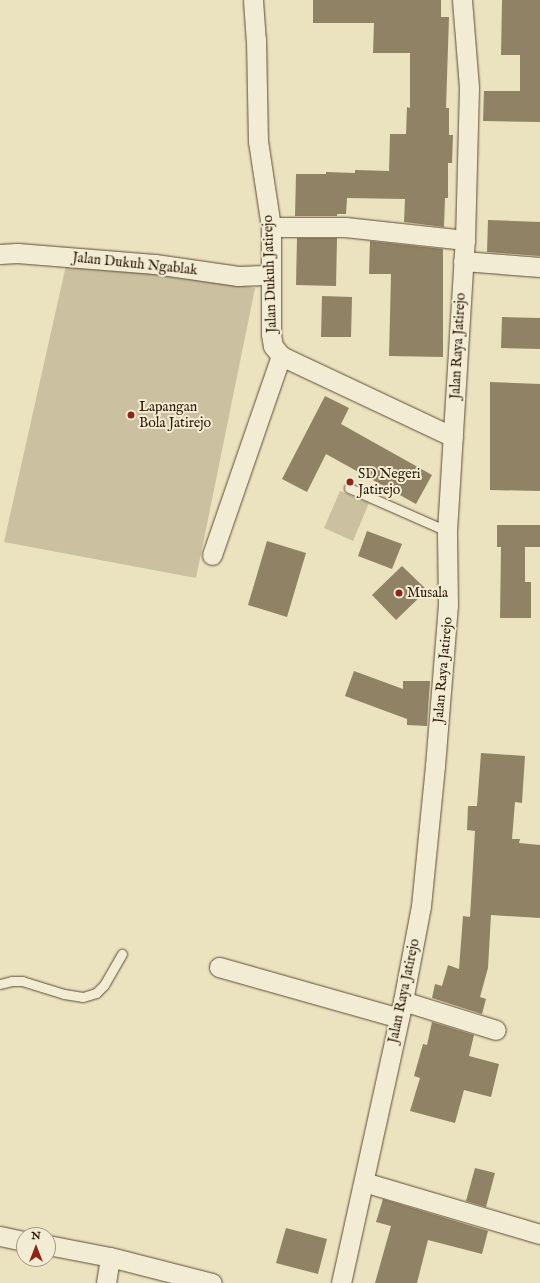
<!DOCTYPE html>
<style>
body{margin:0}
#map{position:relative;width:540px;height:1283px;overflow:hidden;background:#ebe2bf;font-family:"IM FELL English",serif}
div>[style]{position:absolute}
.green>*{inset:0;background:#cbc09f}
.building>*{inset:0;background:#908265}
.roads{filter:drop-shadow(0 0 1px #5d4c33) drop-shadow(0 0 1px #5d4c33)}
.lane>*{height:9px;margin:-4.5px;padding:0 4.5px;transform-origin:4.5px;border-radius:4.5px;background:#f2ecd5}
.street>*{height:19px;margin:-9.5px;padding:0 9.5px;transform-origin:9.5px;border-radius:9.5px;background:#f2ecd5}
.dots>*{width:11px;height:11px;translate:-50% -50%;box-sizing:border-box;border:2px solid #f2ecd5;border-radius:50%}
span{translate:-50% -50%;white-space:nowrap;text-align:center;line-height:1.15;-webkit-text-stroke:4px #f2ecd5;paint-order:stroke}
.street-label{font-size:14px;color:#2e1a04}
.poi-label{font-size:14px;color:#2e1a04}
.left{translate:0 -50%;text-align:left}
.north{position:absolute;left:16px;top:1227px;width:40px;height:40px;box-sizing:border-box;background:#f2ecd5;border:1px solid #a49881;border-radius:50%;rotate:0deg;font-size:11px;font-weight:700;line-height:16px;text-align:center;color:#2e1a04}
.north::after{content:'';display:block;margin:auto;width:14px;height:18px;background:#8f2418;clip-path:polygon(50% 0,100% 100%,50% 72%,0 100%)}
</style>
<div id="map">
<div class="green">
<div style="clip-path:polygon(69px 252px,255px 288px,196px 578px,4px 542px)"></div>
<div style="clip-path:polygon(340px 491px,369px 503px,353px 541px,324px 528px)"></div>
</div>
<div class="building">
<div style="clip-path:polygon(313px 0,441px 0,441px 17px,449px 17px,446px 108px,449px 108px,449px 135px,453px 135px,452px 163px,448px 163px,448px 198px,445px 198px,444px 227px,404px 222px,405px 199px,347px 198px,346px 214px,337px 214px,337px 216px,295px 216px,296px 174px,326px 174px,326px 172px,355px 173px,355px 170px,389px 171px,390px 134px,406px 134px,407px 107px,410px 108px,410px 53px,373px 53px,374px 23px,313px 23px)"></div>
<div style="clip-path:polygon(502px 0,540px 0,540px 122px,483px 121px,484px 91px,520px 91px,520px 55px,501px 55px)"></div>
<div style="clip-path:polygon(488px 220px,540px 222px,540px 256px,487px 252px)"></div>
<div style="clip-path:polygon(297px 238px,337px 238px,336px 286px,296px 285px)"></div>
<div style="clip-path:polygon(370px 241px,443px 249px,443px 357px,389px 356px,391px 274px,369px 274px)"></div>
<div style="clip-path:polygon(322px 296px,352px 297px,351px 337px,321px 337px)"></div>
<div style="clip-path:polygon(502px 317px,540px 318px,540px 349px,501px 348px)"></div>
<div style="clip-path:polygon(490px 382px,540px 384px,540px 491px,490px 490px)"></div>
<div style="clip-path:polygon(325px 396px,349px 408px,341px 424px,432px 475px,416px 504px,326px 454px,307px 492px,282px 479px)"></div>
<div style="clip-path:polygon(497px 525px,540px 525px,540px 547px,525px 547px,525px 582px,531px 582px,531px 618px,500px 618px,501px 547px,497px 547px)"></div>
<div style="clip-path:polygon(367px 531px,402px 544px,392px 569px,358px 556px)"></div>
<div style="clip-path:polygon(267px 541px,306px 553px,287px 617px,248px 605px)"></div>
<div style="clip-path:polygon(402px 566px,427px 590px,396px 620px,372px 595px)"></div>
<div style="clip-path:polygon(354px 671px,403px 689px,403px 681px,430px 681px,427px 726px,407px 725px,407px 719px,345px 696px)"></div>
<div style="clip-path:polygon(481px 753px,525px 756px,522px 803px,515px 802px,512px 839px,520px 839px,519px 843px,540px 845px,540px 918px,491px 915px,488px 968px,480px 997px,486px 999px,482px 1014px,432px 998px,435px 984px,442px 986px,448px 965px,459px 969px,463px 916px,470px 917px,475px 831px,467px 830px,468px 806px,477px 806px)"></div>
<div style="clip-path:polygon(432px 1022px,474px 1035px,469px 1056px,499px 1064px,491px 1097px,464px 1090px,455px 1123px,410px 1111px,420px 1078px,414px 1076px,423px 1044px,427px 1045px)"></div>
<div style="clip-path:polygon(475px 1168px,495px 1173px,486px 1207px,466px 1201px)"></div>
<div style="clip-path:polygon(383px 1199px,488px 1231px,482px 1254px,428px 1240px,417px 1283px,375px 1283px,391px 1226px,376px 1222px)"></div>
<div style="clip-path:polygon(286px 1228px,327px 1239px,318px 1274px,276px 1263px)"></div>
</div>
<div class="roads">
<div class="lane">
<div style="left:349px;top:488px;width:107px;rotate:23.7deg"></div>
<div style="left:0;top:984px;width:12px;rotate:-14deg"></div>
<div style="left:12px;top:981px;width:10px"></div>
<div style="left:22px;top:981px;width:44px;rotate:17.2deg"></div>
<div style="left:64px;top:994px;width:19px;rotate:9deg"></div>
<div style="left:83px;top:997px;width:14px;rotate:-17deg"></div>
<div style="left:96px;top:993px;width:11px;rotate:-45deg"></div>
<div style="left:104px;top:985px;width:36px;rotate:-60deg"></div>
</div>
<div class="street">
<div style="left:253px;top:0;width:39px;rotate:86deg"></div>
<div style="left:256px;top:39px;width:102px;rotate:88.9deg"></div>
<div style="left:258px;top:141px;width:87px;rotate:81.4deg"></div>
<div style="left:271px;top:227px;width:107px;rotate:90deg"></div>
<div style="left:271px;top:334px;width:12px;rotate:81deg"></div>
<div style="left:273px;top:346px;width:13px;rotate:51deg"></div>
<div style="left:281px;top:356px;width:190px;rotate:25.2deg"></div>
<div style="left:271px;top:227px;width:74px"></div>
<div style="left:345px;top:227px;width:121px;rotate:6.2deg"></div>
<div style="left:0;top:254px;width:17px;rotate:-3deg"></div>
<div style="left:17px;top:253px;width:138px;rotate:4.6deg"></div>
<div style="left:155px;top:264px;width:84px;rotate:8.2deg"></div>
<div style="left:238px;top:276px;width:33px;rotate:-2deg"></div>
<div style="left:463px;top:261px;width:77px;rotate:4.5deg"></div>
<div style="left:212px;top:555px;width:211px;rotate:-70.9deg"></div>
<div style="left:219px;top:967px;width:187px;rotate:15.8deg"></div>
<div style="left:403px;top:1001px;width:97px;rotate:17.3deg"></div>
<div style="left:364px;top:1182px;width:184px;rotate:16.5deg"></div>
<div style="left:0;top:1236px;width:25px;rotate:12deg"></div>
<div style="left:48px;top:1245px;width:63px;rotate:11deg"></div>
<div style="left:110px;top:1257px;width:105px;rotate:14.3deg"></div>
<div style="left:106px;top:1283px;width:26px;rotate:-81deg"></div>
<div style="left:341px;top:1283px;width:289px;rotate:-77.6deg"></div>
<div style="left:403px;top:1001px;width:97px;rotate:-79.3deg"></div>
<div style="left:421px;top:906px;width:141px;rotate:-84.3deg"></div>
<div style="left:435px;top:766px;width:161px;rotate:-85.4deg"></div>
<div style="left:448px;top:606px;width:75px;rotate:-90.8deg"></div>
<div style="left:447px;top:531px;width:292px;rotate:-86.5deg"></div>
<div style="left:465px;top:240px;width:153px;rotate:-88.5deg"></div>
<div style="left:469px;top:87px;width:87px;rotate:-94.6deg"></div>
</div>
</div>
<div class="dots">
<div style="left:131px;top:415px;background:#8f2418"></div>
<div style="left:350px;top:482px;background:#8f2418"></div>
<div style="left:399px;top:593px;background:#8f2418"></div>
</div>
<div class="street-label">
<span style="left:135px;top:264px;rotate:6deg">Jalan Dukuh Ngablak</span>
<span style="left:270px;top:274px;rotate:-92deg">Jalan Dukuh Jatirejo</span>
<span style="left:458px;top:346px;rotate:-87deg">Jalan Raya Jatirejo</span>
<span style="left:443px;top:670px;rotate:-85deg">Jalan Raya Jatirejo</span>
<span style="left:404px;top:991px;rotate:-78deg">Jalan Raya Jatirejo</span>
</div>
<div class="poi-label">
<span class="left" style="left:139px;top:415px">Lapangan<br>Bola Jatirejo</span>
<span class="left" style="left:358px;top:482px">SD Negeri<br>Jatirejo</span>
<span class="left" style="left:407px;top:593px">Musala</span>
</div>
<div class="north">N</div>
</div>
